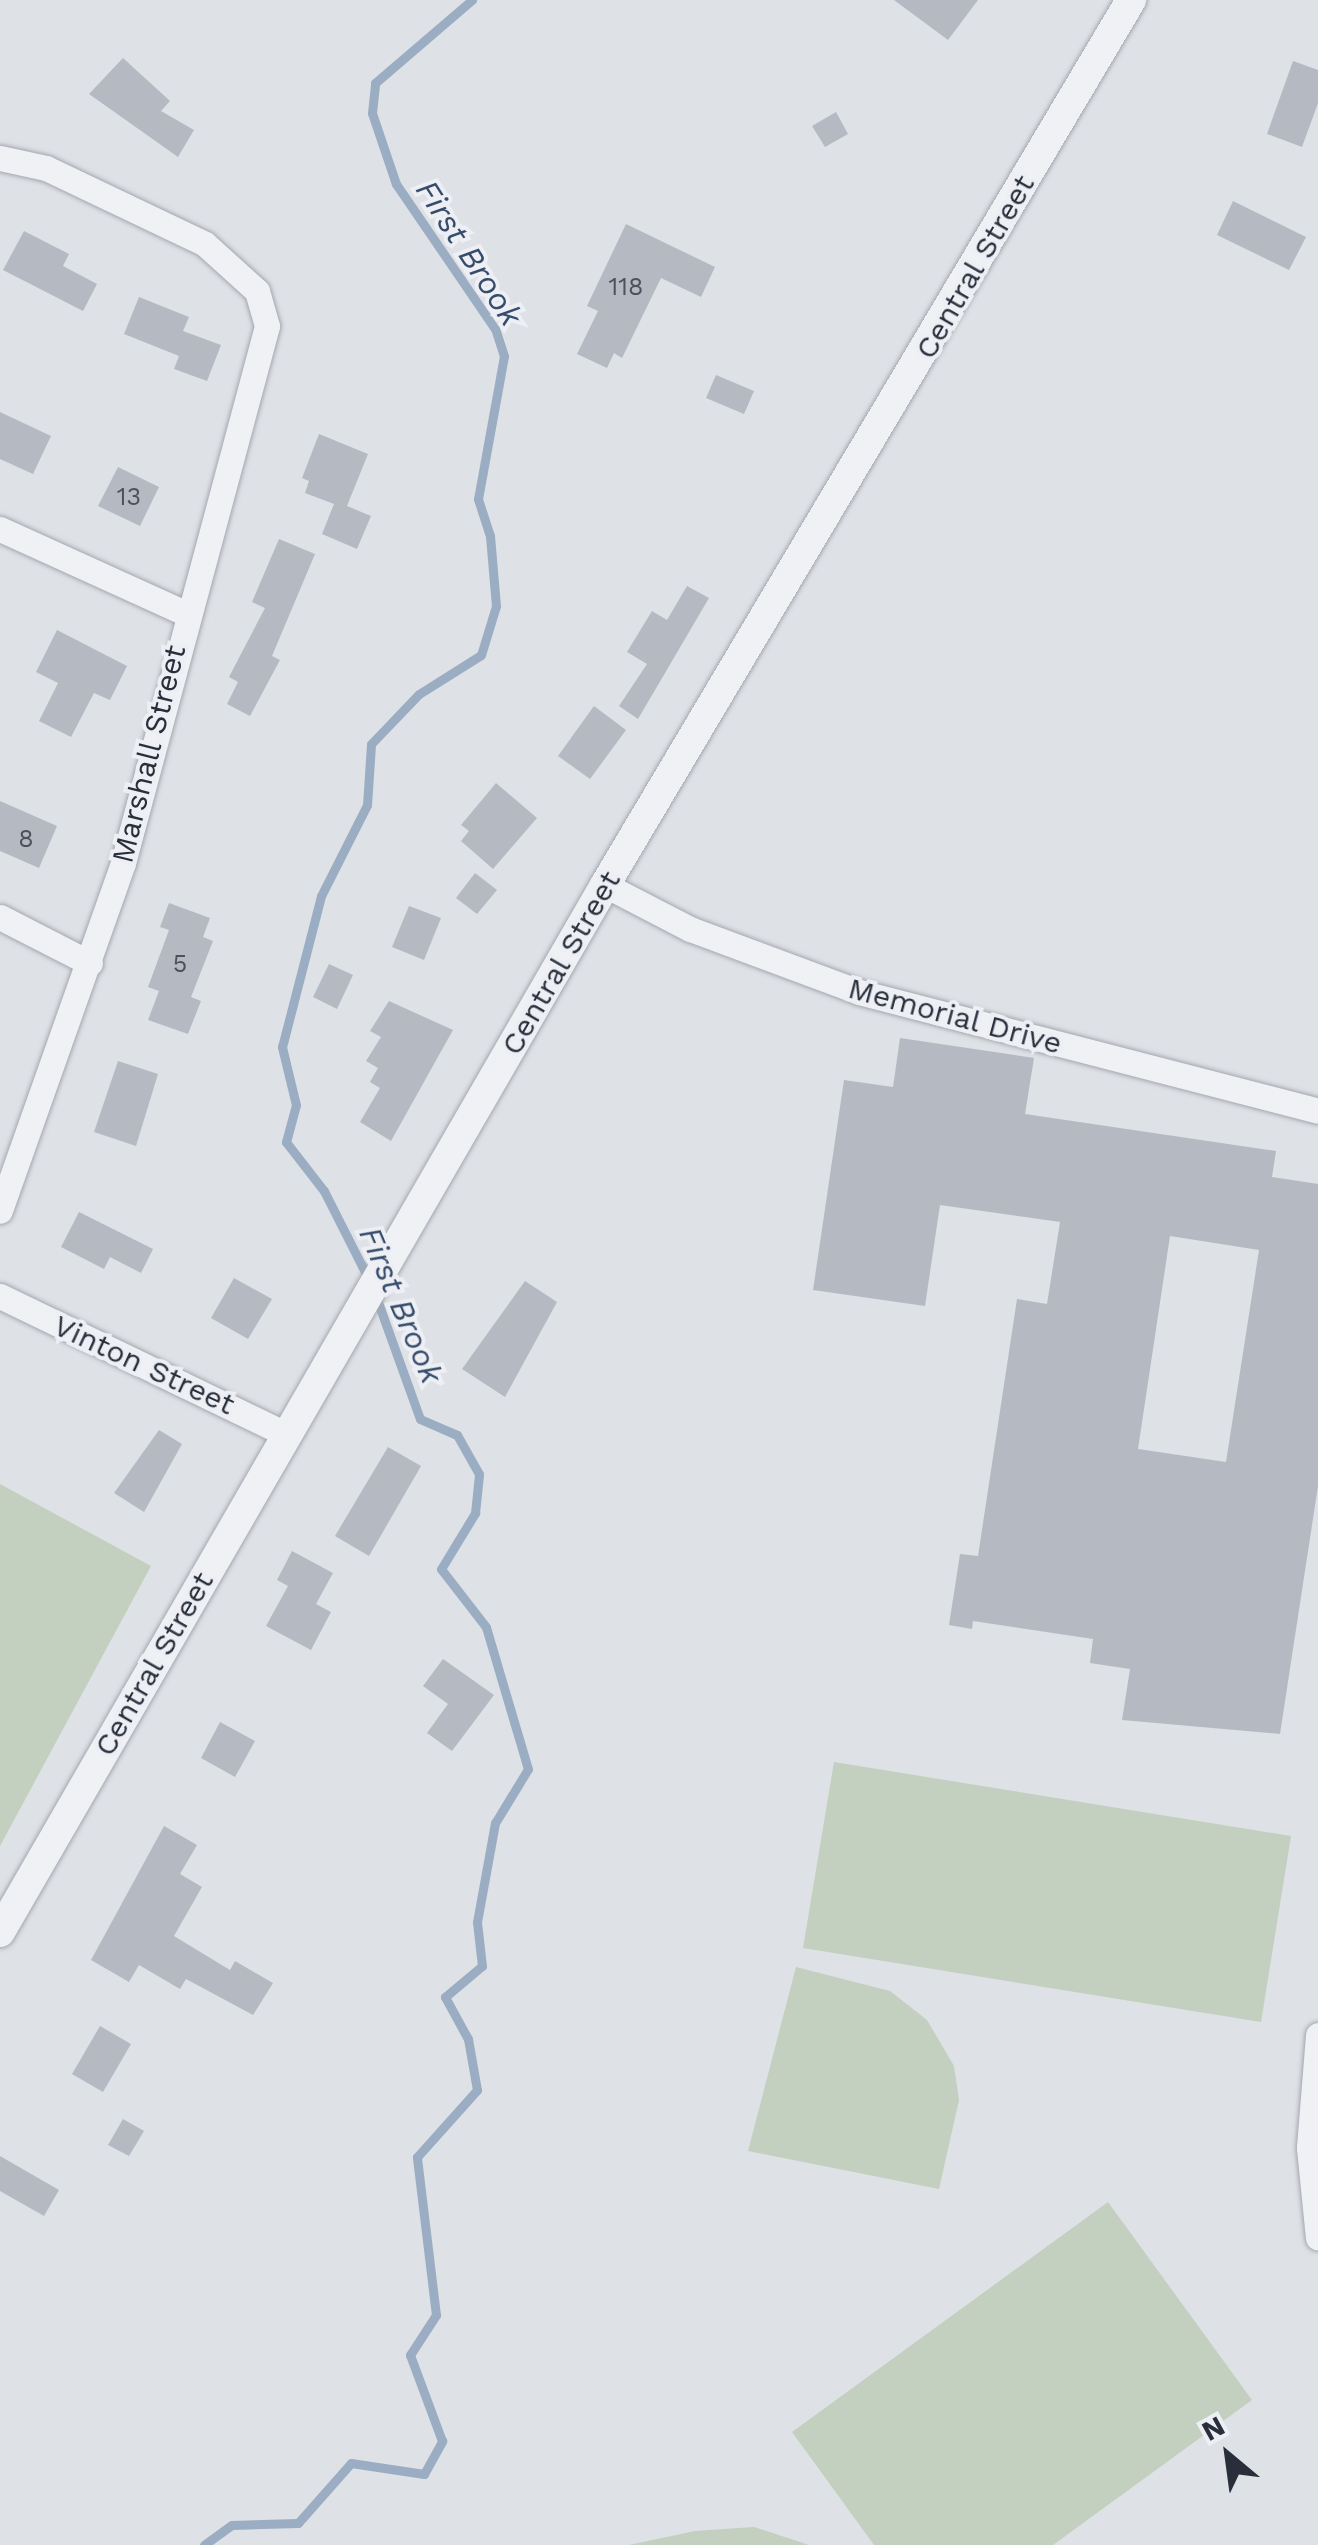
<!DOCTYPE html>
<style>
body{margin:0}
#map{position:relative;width:1318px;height:2545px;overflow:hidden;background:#dee1e6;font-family:"Work Sans",sans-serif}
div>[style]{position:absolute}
.green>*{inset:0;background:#c3cfbf}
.stream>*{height:9px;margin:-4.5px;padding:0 4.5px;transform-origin:4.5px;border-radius:4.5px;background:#9badc3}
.building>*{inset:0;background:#b5bac2}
.roads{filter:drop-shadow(0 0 2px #a4a8af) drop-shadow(0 0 2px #a4a8af)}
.minor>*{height:25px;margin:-12.5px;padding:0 12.5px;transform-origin:12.5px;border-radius:12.5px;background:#f0f1f5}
.tertiary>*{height:30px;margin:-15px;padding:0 15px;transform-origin:15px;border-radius:15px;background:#f0f1f5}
span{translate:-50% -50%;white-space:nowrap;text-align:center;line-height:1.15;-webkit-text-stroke:8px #edeff4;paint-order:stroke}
.number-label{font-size:25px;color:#4b525d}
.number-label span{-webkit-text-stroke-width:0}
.street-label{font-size:30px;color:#282f3b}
.water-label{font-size:32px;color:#364c6b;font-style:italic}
.north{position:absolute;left:1178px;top:2405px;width:100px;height:100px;-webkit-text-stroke:8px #edeff4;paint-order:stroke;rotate:331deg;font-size:28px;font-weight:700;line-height:40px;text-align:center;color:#282f3b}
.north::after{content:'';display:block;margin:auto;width:35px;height:45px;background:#282f3b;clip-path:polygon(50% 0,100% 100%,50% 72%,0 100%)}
</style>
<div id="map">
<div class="green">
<div style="clip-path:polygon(0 1484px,151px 1566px,0 1846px)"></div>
<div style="clip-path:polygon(834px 1762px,1291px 1836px,1261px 2022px,803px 1948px)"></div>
<div style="clip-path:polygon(796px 1967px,890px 1991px,927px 2020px,954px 2066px,959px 2100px,939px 2189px,748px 2151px)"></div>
<div style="clip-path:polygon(1108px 2202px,1252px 2400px,1053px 2545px,874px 2545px,792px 2432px)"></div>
<div style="clip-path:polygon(754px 2527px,809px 2545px,629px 2545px,695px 2531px)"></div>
</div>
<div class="stream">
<div style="left:369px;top:1280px;width:100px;rotate:-116.8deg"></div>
<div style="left:324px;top:1191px;width:62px;rotate:-127.8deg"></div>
<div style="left:286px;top:1142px;width:38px;rotate:-75deg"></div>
<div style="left:296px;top:1105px;width:60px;rotate:-103.6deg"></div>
<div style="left:282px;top:1047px;width:156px;rotate:-75.5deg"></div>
<div style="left:321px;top:896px;width:102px;rotate:-63.2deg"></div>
<div style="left:367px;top:805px;width:61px;rotate:-86.2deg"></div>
<div style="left:371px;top:744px;width:69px;rotate:-46.2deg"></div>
<div style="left:419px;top:694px;width:73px;rotate:-32.2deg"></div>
<div style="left:481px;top:655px;width:51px;rotate:-73deg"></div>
<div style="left:496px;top:606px;width:70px;rotate:-94.9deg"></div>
<div style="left:490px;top:536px;width:39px;rotate:-108deg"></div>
<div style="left:478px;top:499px;width:145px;rotate:-79.7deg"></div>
<div style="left:504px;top:356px;width:28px;rotate:-108deg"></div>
<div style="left:495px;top:329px;width:176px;rotate:-124.3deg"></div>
<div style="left:396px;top:184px;width:75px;rotate:-108.7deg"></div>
<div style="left:372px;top:113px;width:30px;rotate:-84deg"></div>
<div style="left:375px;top:83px;width:128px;rotate:-40.6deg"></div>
<div style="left:204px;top:2545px;width:34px;rotate:-36deg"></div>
<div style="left:232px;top:2525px;width:66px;rotate:-1.7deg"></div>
<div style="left:298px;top:2523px;width:80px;rotate:-48.5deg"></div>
<div style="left:351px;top:2463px;width:74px;rotate:8.6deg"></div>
<div style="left:424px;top:2474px;width:38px;rotate:-61deg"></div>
<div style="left:442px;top:2441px;width:92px;rotate:-110.4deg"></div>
<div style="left:410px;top:2355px;width:48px;rotate:-57deg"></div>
<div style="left:436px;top:2315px;width:159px;rotate:-96.9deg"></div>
<div style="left:417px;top:2157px;width:90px;rotate:-48.2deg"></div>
<div style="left:477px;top:2090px;width:52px;rotate:-100deg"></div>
<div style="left:468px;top:2039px;width:48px;rotate:-118.7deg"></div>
<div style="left:445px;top:1997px;width:48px;rotate:-40deg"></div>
<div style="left:482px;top:1966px;width:44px;rotate:-96.5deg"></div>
<div style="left:477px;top:1922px;width:101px;rotate:-79.7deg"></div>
<div style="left:495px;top:1823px;width:63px;rotate:-58.6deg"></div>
<div style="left:528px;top:1769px;width:148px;rotate:-106.5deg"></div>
<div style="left:486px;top:1627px;width:73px;rotate:-127.8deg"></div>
<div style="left:441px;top:1569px;width:66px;rotate:-58.7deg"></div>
<div style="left:475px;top:1513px;width:39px;rotate:-84deg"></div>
<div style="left:479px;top:1474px;width:45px;rotate:-119.4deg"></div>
<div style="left:457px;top:1435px;width:40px;rotate:-156.6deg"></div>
<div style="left:420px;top:1419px;width:133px;rotate:-109.8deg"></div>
</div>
<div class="building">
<div style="clip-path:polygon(894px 0,978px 0,948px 40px)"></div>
<div style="clip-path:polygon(123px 58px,170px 101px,161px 111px,194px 130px,178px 157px,89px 94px)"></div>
<div style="clip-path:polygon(1293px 61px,1318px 70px,1318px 103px,1302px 147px,1267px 134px)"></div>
<div style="clip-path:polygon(836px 112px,848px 134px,825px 147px,812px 126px)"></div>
<div style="clip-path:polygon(1233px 201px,1306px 237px,1289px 270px,1217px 235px)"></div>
<div style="clip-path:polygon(626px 224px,715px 267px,701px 297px,661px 278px,622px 358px,614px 353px,607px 368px,577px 354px,598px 311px,587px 306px)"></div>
<div style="clip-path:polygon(24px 231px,69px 254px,63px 266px,97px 284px,83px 311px,3px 270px)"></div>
<div style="clip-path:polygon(139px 297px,189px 317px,183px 331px,221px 345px,207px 381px,174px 369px,179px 356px,124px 334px)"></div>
<div style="clip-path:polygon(716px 375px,754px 391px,744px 414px,706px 398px)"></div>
<div style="clip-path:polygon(0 412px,51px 436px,33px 474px,0 459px)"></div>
<div style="clip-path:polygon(319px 434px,368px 454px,347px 506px,371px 516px,357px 549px,322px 534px,334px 504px,305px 493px,309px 481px,302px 478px)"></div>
<div style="clip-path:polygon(118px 467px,159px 487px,140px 526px,98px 506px)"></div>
<div style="clip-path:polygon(279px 539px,315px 554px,272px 656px,280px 660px,250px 716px,227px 704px,238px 682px,229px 677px,265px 608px,252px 602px)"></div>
<div style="clip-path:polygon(687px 586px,709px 598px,638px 719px,619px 706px,647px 664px,627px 652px,652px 611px,667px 620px)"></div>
<div style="clip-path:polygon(57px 630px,127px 666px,110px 700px,94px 693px,71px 737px,39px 721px,58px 683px,36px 672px)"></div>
<div style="clip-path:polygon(594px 706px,626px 730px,590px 779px,558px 756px)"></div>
<div style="clip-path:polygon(496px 783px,537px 818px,493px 869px,461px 841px,469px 831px,461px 825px)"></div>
<div style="clip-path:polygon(0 801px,57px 826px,39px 868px,0 851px)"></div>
<div style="clip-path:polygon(475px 873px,497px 890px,477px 914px,456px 898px)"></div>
<div style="clip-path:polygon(169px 903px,210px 918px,203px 937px,213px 941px,191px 997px,201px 1001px,188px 1034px,148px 1020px,159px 991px,148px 987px,169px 930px,160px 927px)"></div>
<div style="clip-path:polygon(409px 906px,441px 918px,424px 960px,392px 947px)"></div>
<div style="clip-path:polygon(329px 964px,353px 975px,337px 1009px,313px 997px)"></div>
<div style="clip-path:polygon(389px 1001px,453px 1030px,391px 1141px,360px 1122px,380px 1088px,370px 1082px,378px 1068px,366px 1061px,381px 1037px,370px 1031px)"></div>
<div style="clip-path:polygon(evenodd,900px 1038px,1034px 1058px,1025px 1114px,1276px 1151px,1272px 1177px,1318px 1184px,1318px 1486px,1280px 1734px,1122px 1720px,1130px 1669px,1090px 1663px,1093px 1639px,973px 1621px,972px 1629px,949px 1625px,960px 1554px,978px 1556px,1017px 1299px,1047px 1304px,1060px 1222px,940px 1205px,925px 1306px,813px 1290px,844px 1080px,893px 1087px,900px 1038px,1170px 1236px,1259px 1250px,1226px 1462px,1138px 1449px,1170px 1236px)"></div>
<div style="clip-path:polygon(118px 1061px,158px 1074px,136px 1146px,94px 1132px)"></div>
<div style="clip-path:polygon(79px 1212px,153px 1249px,141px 1273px,110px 1257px,104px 1269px,61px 1247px)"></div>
<div style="clip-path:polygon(234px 1278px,272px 1299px,248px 1339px,211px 1318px)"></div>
<div style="clip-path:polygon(525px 1281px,557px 1302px,505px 1397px,462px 1369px)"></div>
<div style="clip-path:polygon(159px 1430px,182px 1444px,144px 1512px,114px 1493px)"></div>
<div style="clip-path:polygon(388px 1447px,421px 1466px,369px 1556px,335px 1536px)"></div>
<div style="clip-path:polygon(292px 1551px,333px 1573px,316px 1604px,331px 1612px,311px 1650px,266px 1626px,288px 1586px,277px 1580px)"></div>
<div style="clip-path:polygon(443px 1659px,494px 1695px,452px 1751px,427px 1733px,448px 1704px,423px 1686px)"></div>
<div style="clip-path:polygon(220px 1722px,255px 1741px,235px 1777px,201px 1758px)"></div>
<div style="clip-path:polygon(164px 1826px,197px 1845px,180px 1874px,202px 1887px,174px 1936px,230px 1970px,235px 1961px,273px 1983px,253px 2015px,186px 1979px,180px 1989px,139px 1965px,129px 1982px,91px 1960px)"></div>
<div style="clip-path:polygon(100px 2026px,131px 2044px,103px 2092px,72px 2074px)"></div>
<div style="clip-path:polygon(123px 2119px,144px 2131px,129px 2156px,108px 2145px)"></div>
<div style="clip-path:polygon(0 2156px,59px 2190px,44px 2216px,0 2191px)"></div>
</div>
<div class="roads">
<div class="minor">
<div style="left:0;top:158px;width:47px;rotate:12.3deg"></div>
<div style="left:46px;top:168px;width:176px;rotate:25.5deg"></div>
<div style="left:205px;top:244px;width:70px;rotate:42.1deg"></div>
<div style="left:257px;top:291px;width:36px;rotate:74deg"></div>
<div style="left:267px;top:326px;width:556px;rotate:105.01deg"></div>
<div style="left:123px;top:863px;width:369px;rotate:109.5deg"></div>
<div style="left:0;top:529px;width:203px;rotate:24.4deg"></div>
<div style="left:605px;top:885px;width:96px;rotate:27.4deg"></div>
<div style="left:690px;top:929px;width:180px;rotate:20.4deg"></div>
<div style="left:859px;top:992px;width:474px;rotate:14.5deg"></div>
<div style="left:0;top:917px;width:101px;rotate:27.1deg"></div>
<div style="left:0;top:1296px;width:319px;rotate:25.8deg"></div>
<div style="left:1318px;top:2035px;width:113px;rotate:94.6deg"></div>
<div style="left:1309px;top:2148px;width:90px;rotate:84.3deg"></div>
</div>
<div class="tertiary">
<div style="left:0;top:1932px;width:1209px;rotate:-59.98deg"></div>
<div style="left:605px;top:885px;width:1030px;rotate:-59.27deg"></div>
</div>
</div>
<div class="number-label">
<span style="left:626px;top:287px">118</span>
<span style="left:129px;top:497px">13</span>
<span style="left:26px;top:839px">8</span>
<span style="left:180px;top:964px">5</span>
</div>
<div class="street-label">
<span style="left:975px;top:267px;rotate:-60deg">Central Street</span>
<span style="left:149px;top:754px;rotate:-76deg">Marshall Street</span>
<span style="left:561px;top:963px;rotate:-60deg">Central Street</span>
<span style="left:955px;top:1016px;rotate:15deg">Memorial Drive</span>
<span style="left:144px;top:1365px;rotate:25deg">Vinton Street</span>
<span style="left:154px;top:1664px;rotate:-60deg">Central Street</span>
</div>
<div class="water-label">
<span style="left:469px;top:253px;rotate:57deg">First Brook</span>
<span style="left:401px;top:1305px;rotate:67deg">First Brook</span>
</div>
<div class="north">N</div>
</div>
